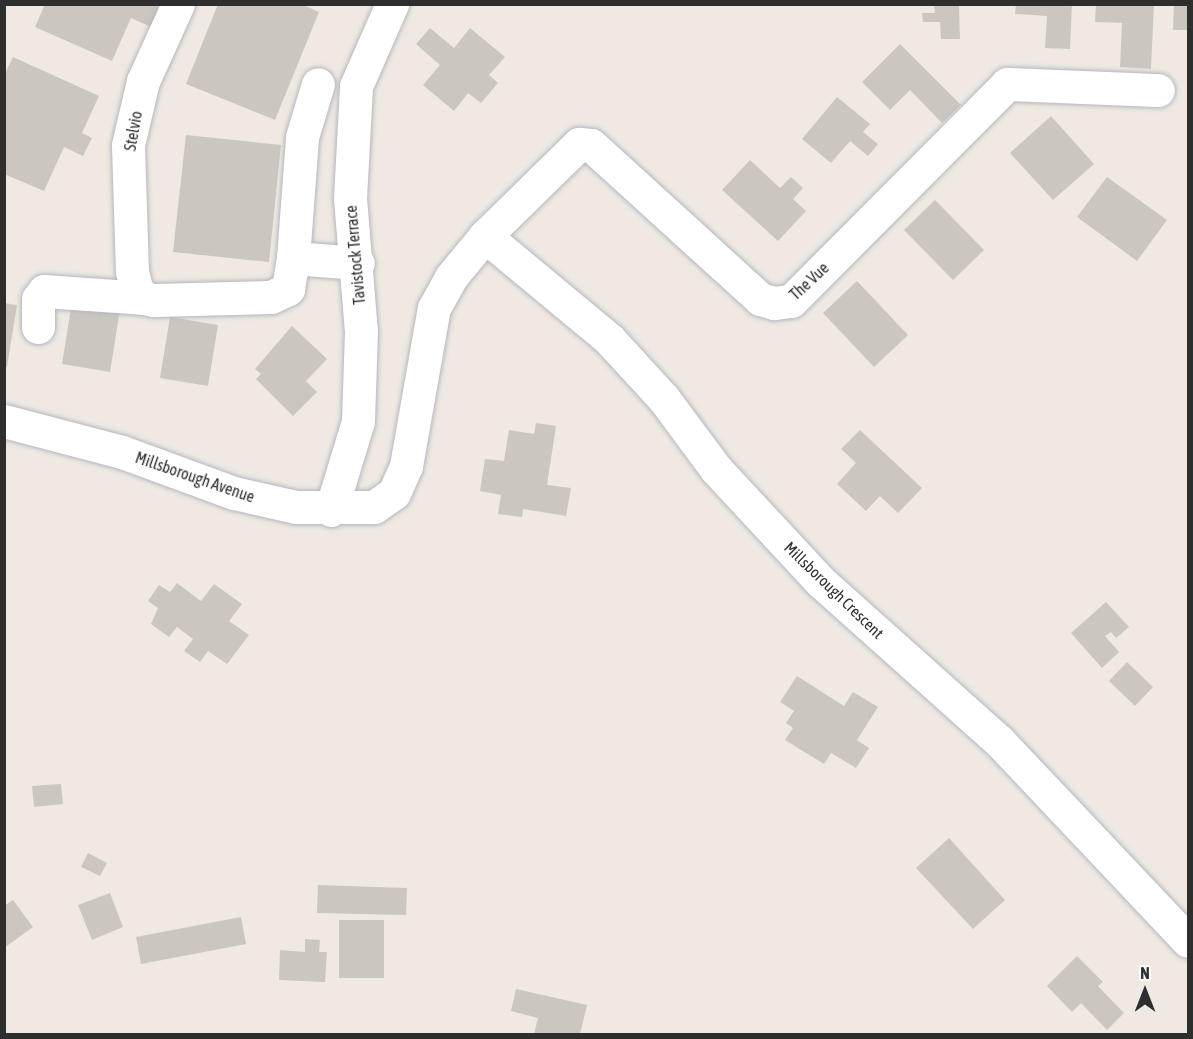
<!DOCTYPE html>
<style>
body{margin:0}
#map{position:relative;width:1193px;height:1039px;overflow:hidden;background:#efe9e1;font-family:"Asap Condensed",sans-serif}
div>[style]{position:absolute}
.building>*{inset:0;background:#cbc7bf}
.roads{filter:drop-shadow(0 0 2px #b4b7c1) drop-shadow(0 0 2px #b4b7c1)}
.minor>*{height:33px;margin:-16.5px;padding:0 16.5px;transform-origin:16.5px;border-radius:16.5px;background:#fff}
span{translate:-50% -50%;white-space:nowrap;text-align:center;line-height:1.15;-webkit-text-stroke:5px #fff;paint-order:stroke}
.street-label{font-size:16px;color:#2e2e2e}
.frame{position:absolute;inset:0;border:6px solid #2e2e2e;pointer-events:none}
.north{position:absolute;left:1115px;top:961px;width:60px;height:60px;-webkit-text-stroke:4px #fff;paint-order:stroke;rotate:0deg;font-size:16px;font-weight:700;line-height:24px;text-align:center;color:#2e2e2e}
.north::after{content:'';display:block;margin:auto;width:21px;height:27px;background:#2e2e2e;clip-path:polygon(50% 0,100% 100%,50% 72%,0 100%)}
</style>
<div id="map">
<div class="building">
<div style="clip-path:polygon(45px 4px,152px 4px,159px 8px,151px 27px,131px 18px,112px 61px,35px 27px)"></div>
<div style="clip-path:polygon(218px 4px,301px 4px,319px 12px,275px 120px,186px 84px)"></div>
<div style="clip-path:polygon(934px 4px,959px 4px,960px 39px,941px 39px,940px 22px,923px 22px,922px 13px,935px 13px)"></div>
<div style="clip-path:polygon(1016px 4px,1072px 4px,1070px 49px,1045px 48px,1047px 16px,1015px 14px)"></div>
<div style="clip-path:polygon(1096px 4px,1154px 4px,1151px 69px,1120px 67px,1122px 23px,1095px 22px)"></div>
<div style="clip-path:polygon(1174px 4px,1188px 4px,1188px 30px,1173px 30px)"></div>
<div style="clip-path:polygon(430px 28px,454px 48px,470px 28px,505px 57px,489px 75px,498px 83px,481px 103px,468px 93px,454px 111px,423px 85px,440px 65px,416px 44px)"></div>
<div style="clip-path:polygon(900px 44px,961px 105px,942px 123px,910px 90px,890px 110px,862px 82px)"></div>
<div style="clip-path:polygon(13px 57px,99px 96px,82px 133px,92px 138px,83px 156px,64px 147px,44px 191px,4px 174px,4px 75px)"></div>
<div style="clip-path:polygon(837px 97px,870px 124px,863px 132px,878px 144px,868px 156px,850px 141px,831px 163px,802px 139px)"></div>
<div style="clip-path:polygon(1051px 116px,1094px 164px,1053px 200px,1010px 153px)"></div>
<div style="clip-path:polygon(186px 135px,281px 145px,269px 262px,173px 252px)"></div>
<div style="clip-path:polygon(750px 160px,780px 188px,791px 177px,803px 188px,793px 199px,806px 211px,778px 241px,722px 190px)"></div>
<div style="clip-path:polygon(1107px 177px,1167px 220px,1137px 261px,1077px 217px)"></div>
<div style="clip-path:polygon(935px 200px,984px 250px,953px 280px,904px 230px)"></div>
<div style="clip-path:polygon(857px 281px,908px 335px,874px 367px,823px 313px)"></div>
<div style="clip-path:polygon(72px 302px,120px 310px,110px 372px,62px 364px)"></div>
<div style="clip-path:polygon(4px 303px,17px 305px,7px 367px,4px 366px)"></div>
<div style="clip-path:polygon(170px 317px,218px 325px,208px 386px,160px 378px)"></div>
<div style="clip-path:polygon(292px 326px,327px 359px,306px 381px,317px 392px,293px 416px,256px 379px,261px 374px,255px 369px)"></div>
<div style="clip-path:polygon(536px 423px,556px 426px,547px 485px,571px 488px,566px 516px,523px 509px,522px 517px,498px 514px,501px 495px,480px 491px,485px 459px,504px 461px,509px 430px,534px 434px)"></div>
<div style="clip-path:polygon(860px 430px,922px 488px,898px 513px,880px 496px,866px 511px,837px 484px,856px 463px,841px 449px)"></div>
<div style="clip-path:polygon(177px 583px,201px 601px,214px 584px,242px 604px,229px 621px,249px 635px,227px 664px,208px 651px,200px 662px,184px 651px,193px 639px,177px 627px,169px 637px,151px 624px,158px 608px,148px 601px,159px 585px,170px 592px)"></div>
<div style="clip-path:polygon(1106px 602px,1129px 627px,1116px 638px,1111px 632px,1105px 636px,1119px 652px,1102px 668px,1071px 633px)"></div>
<div style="clip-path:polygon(1127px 662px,1153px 687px,1135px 706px,1109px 681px)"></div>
<div style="clip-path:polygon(797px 676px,844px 706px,853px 692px,878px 707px,857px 740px,869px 748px,856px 768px,831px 753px,824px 764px,785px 740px,793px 728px,786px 723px,794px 711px,780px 702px)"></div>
<div style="clip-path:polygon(61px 784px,63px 804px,34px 807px,32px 786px)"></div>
<div style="clip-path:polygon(949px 838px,1005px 900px,973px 929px,916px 868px)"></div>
<div style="clip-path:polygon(88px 853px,107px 863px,100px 876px,81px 867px)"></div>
<div style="clip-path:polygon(318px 885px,407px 888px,406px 915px,317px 913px)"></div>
<div style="clip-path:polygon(110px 893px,123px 927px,92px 940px,78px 905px)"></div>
<div style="clip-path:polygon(13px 900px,33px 927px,4px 948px,4px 906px)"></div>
<div style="clip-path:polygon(241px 917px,246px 944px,141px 964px,136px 937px)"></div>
<div style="clip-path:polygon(339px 920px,384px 920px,384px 978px,339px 978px)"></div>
<div style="clip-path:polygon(305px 939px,320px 940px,319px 952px,327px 952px,325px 982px,279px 980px,280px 950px,305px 952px)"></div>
<div style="clip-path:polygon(1077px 956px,1103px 982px,1098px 986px,1124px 1013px,1107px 1030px,1081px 1003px,1072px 1012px,1047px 986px)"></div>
<div style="clip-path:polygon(516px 989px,587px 1005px,580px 1034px,534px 1034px,538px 1018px,511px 1011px)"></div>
</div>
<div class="roads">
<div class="minor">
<div style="left:178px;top:4px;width:85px;rotate:114.4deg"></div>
<div style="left:143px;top:81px;width:66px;rotate:103.2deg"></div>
<div style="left:128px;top:145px;width:126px;rotate:88.2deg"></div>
<div style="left:132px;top:271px;width:17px;rotate:77deg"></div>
<div style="left:136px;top:288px;width:12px;rotate:55deg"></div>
<div style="left:143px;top:298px;width:11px;rotate:10deg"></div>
<div style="left:154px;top:300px;width:117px;rotate:-1.5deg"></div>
<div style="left:271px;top:297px;width:19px;rotate:-25deg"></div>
<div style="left:288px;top:289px;width:31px;rotate:-81deg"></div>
<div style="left:293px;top:258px;width:65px;rotate:4.4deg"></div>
<div style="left:485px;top:236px;width:161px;rotate:39.7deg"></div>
<div style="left:609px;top:339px;width:81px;rotate:47.5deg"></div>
<div style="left:664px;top:399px;width:87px;rotate:53.4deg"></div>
<div style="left:716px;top:469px;width:154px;rotate:47.1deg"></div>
<div style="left:821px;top:582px;width:239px;rotate:41.8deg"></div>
<div style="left:999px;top:741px;width:275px;rotate:46.6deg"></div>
<div style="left:293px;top:258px;width:121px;rotate:-85.7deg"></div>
<div style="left:302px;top:137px;width:55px;rotate:-73.2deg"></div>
<div style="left:38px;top:327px;width:28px;rotate:-90deg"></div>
<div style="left:38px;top:299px;width:10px;rotate:-53deg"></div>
<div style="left:44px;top:291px;width:99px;rotate:4deg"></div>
<div style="left:4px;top:421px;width:122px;rotate:14.7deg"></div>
<div style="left:122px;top:452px;width:119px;rotate:20.1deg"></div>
<div style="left:234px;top:493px;width:64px;rotate:12.7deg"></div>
<div style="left:296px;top:507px;width:78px"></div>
<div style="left:374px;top:507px;width:24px;rotate:-35deg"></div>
<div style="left:394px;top:493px;width:30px;rotate:-66deg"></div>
<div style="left:406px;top:466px;width:160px;rotate:-80deg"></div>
<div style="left:434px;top:308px;width:35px;rotate:-61deg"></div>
<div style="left:451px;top:277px;width:53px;rotate:-50.3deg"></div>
<div style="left:485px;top:236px;width:132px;rotate:-44.4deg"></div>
<div style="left:579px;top:144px;width:12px;rotate:5deg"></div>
<div style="left:591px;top:145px;width:229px;rotate:42.3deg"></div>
<div style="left:760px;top:299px;width:15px;rotate:16deg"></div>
<div style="left:774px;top:303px;width:17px;rotate:-7deg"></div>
<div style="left:791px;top:301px;width:306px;rotate:-45.1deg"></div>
<div style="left:1007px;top:84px;width:151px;rotate:2.3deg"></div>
<div style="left:331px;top:510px;width:93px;rotate:-73.1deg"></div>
<div style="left:358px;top:421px;width:89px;rotate:-88.1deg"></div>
<div style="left:361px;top:332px;width:134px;rotate:-94.7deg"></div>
<div style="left:350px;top:198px;width:112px;rotate:-86.9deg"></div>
<div style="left:356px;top:86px;width:90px;rotate:-66.3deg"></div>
</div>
</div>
<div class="street-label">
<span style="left:133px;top:131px;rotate:-80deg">Stelvio</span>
<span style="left:355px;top:255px;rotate:-95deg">Tavistock Terrace</span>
<span style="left:809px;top:281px;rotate:-43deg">The Vue</span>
<span style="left:195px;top:477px;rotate:19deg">Millsborough Avenue</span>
<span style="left:834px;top:590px;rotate:44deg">Millsborough Crescent</span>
</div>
<div class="frame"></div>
<div class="north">N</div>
</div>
